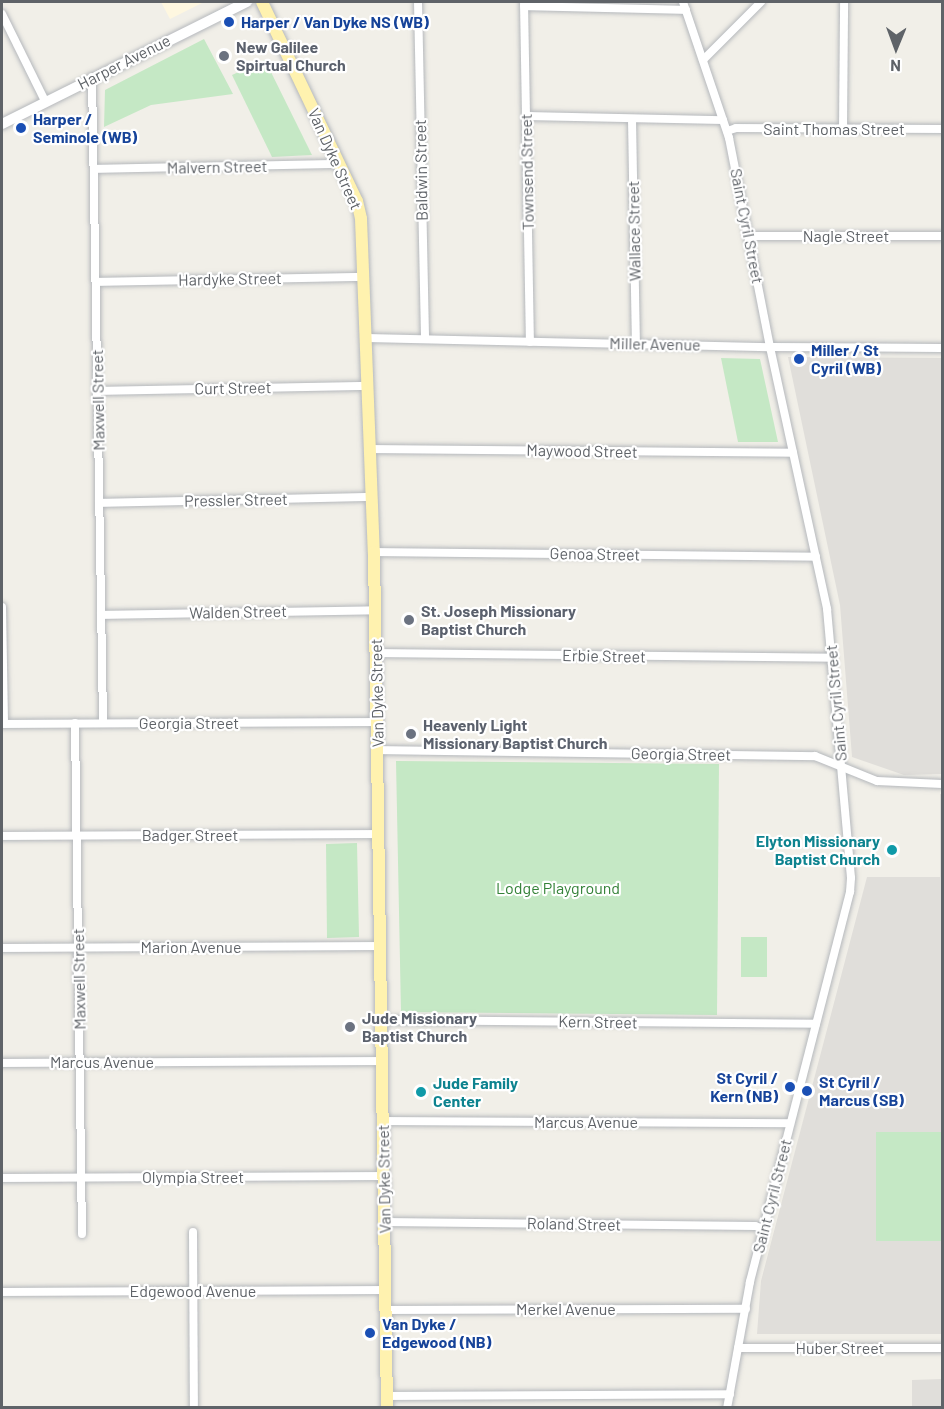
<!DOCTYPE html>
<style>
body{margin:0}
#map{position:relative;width:944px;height:1409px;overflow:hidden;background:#f1efe8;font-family:Barlow,sans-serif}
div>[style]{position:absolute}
.commercial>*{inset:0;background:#fef7e0}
.industrial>*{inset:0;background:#e0deda}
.green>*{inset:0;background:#c5e8c5}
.roads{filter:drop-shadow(0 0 2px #b5b8bc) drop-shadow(0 0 2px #b5b8bc)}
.street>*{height:8px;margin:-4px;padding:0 4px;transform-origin:4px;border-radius:4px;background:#fff}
.secondary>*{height:10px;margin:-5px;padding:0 5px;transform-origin:5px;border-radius:5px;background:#fff}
.primary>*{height:12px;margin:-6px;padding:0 6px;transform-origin:6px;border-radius:6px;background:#fff2af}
.dots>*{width:16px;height:16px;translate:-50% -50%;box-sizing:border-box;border:3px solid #fff;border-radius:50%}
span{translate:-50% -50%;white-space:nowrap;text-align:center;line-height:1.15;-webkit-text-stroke:4.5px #fff;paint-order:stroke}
.transit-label{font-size:16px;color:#164399;font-weight:700}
.left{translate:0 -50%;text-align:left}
.right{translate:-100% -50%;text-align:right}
.worship-label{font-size:16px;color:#5b616d;font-weight:700}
.street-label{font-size:16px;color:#5f6368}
.culture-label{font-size:16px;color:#0d838f;font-weight:700}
.park-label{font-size:16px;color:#348238}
.frame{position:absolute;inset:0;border:3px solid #5f6368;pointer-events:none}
.north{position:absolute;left:866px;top:18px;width:60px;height:60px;-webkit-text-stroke:4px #fff;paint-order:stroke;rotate:181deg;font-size:16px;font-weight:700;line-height:24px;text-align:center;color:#5f6368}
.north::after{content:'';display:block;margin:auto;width:21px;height:27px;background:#5f6368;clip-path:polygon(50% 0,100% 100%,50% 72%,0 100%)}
</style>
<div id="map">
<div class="commercial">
<div style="clip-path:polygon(161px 2px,204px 2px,170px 19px)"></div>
</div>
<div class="industrial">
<div style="clip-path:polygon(788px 357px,942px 358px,942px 774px,904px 775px,852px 757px,840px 605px)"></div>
<div style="clip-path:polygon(940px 794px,942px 794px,942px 1334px,757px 1334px,761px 1281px,867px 877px,940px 877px)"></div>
<div style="clip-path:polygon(942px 1379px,942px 1407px,912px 1407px,912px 1380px)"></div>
</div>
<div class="green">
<div style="clip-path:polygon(204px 39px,233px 94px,151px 105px,104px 127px,105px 90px)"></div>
<div style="clip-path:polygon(265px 60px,312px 155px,272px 157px,232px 75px)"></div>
<div style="clip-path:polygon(721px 358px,760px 359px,778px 442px,738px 442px)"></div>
<div style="clip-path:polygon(396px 761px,719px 764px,717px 1015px,401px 1012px)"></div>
<div style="clip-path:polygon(357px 843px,359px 937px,327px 938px,326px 844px)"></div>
<div style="clip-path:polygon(741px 937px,767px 937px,767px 977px,741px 977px)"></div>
<div style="clip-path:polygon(876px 1132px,942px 1132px,942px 1241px,876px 1241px)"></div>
</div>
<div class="roads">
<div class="street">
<div style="left:418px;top:2px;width:337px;rotate:88.8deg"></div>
<div style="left:524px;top:2px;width:340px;rotate:89deg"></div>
<div style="left:683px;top:2px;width:144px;rotate:71.3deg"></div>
<div style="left:729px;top:138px;width:213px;rotate:78.9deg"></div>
<div style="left:770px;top:347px;width:268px;rotate:77.7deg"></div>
<div style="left:827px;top:609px;width:270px;rotate:84.9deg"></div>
<div style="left:851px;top:878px;width:14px;rotate:94deg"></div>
<div style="left:850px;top:892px;width:403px;rotate:104.4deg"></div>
<div style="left:750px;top:1282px;width:128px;rotate:100.3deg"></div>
<div style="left:524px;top:6px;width:162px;rotate:1.4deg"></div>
<div style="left:2px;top:14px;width:97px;rotate:63.7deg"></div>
<div style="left:703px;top:60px;width:82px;rotate:-45deg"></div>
<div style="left:92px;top:77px;width:646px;rotate:89.02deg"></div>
<div style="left:526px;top:116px;width:197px;rotate:1.2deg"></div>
<div style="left:632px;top:119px;width:225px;rotate:89deg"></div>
<div style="left:843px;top:129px;width:127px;rotate:-89.5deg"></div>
<div style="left:727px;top:131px;width:9px;rotate:-18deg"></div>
<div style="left:736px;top:128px;width:206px;rotate:0.3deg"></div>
<div style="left:94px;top:169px;width:246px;rotate:-1.2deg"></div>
<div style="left:749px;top:236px;width:193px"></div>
<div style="left:96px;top:282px;width:268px;rotate:-1.1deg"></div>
<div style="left:367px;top:338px;width:403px;rotate:1.3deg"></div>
<div style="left:770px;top:347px;width:172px;rotate:0.3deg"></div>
<div style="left:98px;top:391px;width:271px;rotate:-1.1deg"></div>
<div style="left:371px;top:449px;width:422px;rotate:0.5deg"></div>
<div style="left:99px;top:503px;width:274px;rotate:-1.3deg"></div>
<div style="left:374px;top:552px;width:442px;rotate:0.6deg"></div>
<div style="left:2px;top:607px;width:117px;rotate:89deg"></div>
<div style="left:101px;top:615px;width:274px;rotate:-1deg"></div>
<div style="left:376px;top:653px;width:456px;rotate:0.6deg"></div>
<div style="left:75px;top:723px;width:511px;rotate:89.22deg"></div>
<div style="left:2px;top:724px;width:375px;rotate:-0.3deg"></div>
<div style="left:377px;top:750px;width:438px;rotate:0.8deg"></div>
<div style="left:815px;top:756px;width:67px;rotate:22deg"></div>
<div style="left:877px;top:781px;width:65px;rotate:2.6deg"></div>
<div style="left:2px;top:836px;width:377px;rotate:-0.3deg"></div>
<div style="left:2px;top:948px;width:378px;rotate:-0.3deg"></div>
<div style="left:381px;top:1020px;width:435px;rotate:0.5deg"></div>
<div style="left:2px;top:1063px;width:380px;rotate:-0.3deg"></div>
<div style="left:383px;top:1121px;width:407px;rotate:0.3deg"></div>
<div style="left:2px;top:1178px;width:382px;rotate:-0.3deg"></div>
<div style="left:384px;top:1222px;width:371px;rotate:0.6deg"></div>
<div style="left:755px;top:1226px;width:9px;rotate:18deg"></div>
<div style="left:193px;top:1232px;width:176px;rotate:89.7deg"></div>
<div style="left:2px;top:1292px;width:383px;rotate:-0.3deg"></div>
<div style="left:386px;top:1310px;width:360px;rotate:-0.2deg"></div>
<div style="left:738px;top:1348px;width:204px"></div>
<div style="left:387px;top:1396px;width:343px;rotate:-0.3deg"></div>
</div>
<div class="secondary">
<div style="left:2px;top:124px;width:274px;rotate:-26.5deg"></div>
</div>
<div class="primary">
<div style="left:262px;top:2px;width:221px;rotate:64.5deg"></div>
<div style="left:357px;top:201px;width:18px;rotate:77deg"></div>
<div style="left:361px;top:219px;width:333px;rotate:87.8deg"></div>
<div style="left:374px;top:552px;width:856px;rotate:89.13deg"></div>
</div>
</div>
<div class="dots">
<div style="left:229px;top:22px;background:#1a4fb4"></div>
<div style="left:224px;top:56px;background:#6b7280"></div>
<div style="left:21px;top:128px;background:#1a4fb4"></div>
<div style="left:799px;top:359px;background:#1a4fb4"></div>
<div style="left:409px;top:620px;background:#6b7280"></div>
<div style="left:411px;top:734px;background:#6b7280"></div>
<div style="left:892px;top:850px;background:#0f9aa8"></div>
<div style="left:350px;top:1027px;background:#6b7280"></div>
<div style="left:790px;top:1087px;background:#1a4fb4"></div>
<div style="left:807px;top:1091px;background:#1a4fb4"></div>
<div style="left:421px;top:1092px;background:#0f9aa8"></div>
<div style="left:370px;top:1333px;background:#1a4fb4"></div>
</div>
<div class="transit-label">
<span class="left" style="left:241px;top:22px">Harper / Van Dyke NS (WB)</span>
<span class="left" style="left:33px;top:128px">Harper /<br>Seminole (WB)</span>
<span class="left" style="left:811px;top:359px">Miller / St<br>Cyril (WB)</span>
<span class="right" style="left:778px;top:1087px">St Cyril /<br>Kern (NB)</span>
<span class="left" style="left:819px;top:1091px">St Cyril /<br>Marcus (SB)</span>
<span class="left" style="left:382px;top:1333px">Van Dyke /<br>Edgewood (NB)</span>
</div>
<div class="worship-label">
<span class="left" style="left:236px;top:56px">New Galilee<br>Spirtual Church</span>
<span class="left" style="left:421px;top:620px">St. Joseph Missionary<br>Baptist Church</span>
<span class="left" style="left:423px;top:734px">Heavenly Light<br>Missionary Baptist Church</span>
<span class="left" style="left:362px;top:1027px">Jude Missionary<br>Baptist Church</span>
</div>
<div class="street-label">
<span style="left:124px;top:62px;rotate:-27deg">Harper Avenue</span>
<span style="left:834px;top:129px">Saint Thomas Street</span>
<span style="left:335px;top:159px;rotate:66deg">Van Dyke Street</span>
<span style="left:217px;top:167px;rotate:-1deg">Malvern Street</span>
<span style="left:421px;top:170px;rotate:-91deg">Baldwin Street</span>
<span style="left:527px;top:172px;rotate:-91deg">Townsend Street</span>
<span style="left:747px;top:226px;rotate:79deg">Saint Cyril Street</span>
<span style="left:634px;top:231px;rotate:-91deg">Wallace Street</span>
<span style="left:846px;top:236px">Nagle Street</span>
<span style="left:230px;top:279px;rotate:-1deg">Hardyke Street</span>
<span style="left:655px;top:344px;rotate:1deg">Miller Avenue</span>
<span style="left:233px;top:388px;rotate:-1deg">Curt Street</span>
<span style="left:98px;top:400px;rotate:-91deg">Maxwell Street</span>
<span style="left:582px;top:451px;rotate:1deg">Maywood Street</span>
<span style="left:236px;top:500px;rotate:-1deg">Pressler Street</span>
<span style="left:595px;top:554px;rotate:1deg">Genoa Street</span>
<span style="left:238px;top:612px;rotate:-1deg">Walden Street</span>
<span style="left:604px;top:656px;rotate:1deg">Erbie Street</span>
<span style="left:377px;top:693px;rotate:-91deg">Van Dyke Street</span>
<span style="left:836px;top:703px;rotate:-95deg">Saint Cyril Street</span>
<span style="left:189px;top:723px">Georgia Street</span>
<span style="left:681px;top:754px;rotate:1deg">Georgia Street</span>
<span style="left:190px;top:835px">Badger Street</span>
<span style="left:191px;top:947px">Marion Avenue</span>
<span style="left:79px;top:979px;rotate:-91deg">Maxwell Street</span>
<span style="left:598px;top:1022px;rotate:1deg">Kern Street</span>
<span style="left:102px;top:1062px">Marcus Avenue</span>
<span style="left:586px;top:1122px">Marcus Avenue</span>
<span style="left:193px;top:1177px">Olympia Street</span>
<span style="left:384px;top:1179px;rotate:-91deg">Van Dyke Street</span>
<span style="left:772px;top:1196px;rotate:-76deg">Saint Cyril Street</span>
<span style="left:574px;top:1224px;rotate:1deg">Roland Street</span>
<span style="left:193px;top:1291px">Edgewood Avenue</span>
<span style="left:566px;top:1309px">Merkel Avenue</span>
<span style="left:840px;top:1348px">Huber Street</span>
</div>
<div class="culture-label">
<span class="right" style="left:880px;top:850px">Elyton Missionary<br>Baptist Church</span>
<span class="left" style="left:433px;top:1092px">Jude Family<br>Center</span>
</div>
<div class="park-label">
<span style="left:558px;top:888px">Lodge Playground</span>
</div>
<div class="frame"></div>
<div class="north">N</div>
</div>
